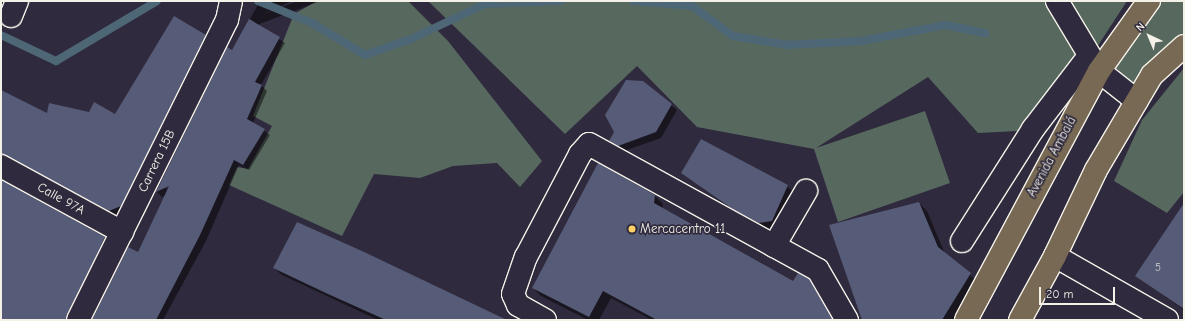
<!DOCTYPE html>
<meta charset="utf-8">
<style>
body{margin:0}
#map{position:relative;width:1185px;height:321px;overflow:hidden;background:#2f2a3d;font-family:"Comic Neue",sans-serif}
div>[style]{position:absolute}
.green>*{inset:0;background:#57685f}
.shadow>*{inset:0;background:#0007}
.stream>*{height:8px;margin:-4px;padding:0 4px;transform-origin:4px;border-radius:4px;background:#4e6777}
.building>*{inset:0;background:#565b77}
.roads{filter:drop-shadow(1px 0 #f4f1e8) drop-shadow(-1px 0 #f4f1e8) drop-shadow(0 1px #f4f1e8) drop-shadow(0 -1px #f4f1e8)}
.minor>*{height:22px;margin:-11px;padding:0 11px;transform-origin:11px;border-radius:11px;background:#2f2a3d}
.major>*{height:22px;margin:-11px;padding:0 11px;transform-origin:11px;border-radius:11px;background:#776954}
.dots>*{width:11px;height:11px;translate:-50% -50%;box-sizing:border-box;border:2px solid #2f2a3d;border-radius:50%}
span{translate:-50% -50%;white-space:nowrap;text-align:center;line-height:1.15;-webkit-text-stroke:3.5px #2f2a3d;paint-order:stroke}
.number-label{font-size:11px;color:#ccc}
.number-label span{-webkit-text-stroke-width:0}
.street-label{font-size:13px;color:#f4f1e8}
.poi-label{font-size:13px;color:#f4f1e8}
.left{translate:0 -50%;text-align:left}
.frame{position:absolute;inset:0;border:2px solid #f4f1e8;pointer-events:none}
.north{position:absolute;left:1129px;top:16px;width:40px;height:40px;-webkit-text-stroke:3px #2f2a3d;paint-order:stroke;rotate:316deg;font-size:11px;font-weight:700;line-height:16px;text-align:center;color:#f4f1e8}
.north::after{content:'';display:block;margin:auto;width:14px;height:18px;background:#f4f1e8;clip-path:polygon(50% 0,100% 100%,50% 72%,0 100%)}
.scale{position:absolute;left:1039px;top:287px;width:76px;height:18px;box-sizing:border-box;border:2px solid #f4f1e8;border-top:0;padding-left:5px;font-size:12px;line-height:14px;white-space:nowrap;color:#f4f1e8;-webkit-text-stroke:3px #2f2a3d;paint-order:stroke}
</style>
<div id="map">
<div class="green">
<div style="clip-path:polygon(317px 1px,408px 1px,448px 41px,542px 161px,520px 187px,497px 163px,453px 166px,420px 178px,374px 174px,342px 236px,229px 185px,237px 167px,248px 169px,272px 126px,253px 116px,294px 14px)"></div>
<div style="clip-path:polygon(428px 1px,1127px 1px,1069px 90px,1019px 131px,978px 133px,928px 77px,816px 148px,925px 111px,950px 183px,838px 222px,814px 149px,697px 127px,637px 66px,565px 134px)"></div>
<div style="clip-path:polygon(1154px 1px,1184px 1px,1184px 37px,1138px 83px,1121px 81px,1113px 67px)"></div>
<div style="clip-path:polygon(1184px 68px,1184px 192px,1167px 213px,1114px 181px,1142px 120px)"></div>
</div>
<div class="shadow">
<div style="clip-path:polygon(evenodd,260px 1px,292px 1px,263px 14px,298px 1px,320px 1px,257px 25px,285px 43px,261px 85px,267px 91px,253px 123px,270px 135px,249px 170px,239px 165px,206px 241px,163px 320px,93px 320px,138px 253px,166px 195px,162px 197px,157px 192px,228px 49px,233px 52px,255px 23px,250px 19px,260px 1px,173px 184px,174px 185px,166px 189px,166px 187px,173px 184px)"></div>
<div style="clip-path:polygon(205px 35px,211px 41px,126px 211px,115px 216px,13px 160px,1px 160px,1px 91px,48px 114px,115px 115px)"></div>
<div style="clip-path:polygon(643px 82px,677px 110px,661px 138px,624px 151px,611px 141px)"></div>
<div style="clip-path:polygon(682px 173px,787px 186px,794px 193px,779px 228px,767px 230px,743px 217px)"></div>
<div style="clip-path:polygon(1px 181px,105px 238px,110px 243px,72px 320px,1px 320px)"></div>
<div style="clip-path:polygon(654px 195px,663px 204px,662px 209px,793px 282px,808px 280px,817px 288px,835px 320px,652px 320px,611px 298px,599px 320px,588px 320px,541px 296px,533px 288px)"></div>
<div style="clip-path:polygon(919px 203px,927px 211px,945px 254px,978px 282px,955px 320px,864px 320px)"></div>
<div style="clip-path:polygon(1184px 207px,1184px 310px,1136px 276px)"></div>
<div style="clip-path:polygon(274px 268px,498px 320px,378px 320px,282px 275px)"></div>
</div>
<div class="stream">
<div style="left:258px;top:1px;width:58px;rotate:22.2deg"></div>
<div style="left:312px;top:23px;width:62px;rotate:31.1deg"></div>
<div style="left:365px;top:55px;width:49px;rotate:-19.2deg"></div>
<div style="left:411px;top:39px;width:82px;rotate:-25.3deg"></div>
<div style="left:485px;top:4px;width:76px;rotate:-2.3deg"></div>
<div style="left:633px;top:1px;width:59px;rotate:4.8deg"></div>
<div style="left:692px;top:6px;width:51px;rotate:36.2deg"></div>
<div style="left:733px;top:36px;width:56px;rotate:9.3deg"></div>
<div style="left:788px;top:45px;width:73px;rotate:-3.1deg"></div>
<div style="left:861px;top:41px;width:86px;rotate:-10.7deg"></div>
<div style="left:946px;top:25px;width:40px;rotate:12deg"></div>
<div style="left:1px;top:35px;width:61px;rotate:25.3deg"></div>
<div style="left:56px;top:61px;width:117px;rotate:-30.7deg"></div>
</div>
<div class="building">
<div style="clip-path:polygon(174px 16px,206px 35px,121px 206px,109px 211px,1px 154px,1px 90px,47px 113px,49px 103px,89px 112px,94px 102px,115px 114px)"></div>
<div style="clip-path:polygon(249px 19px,280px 37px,255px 82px,262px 85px,247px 119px,265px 129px,243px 165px,234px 160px,200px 235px,156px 320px,92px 320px,128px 247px,138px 252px,169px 186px,156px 192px,227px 47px,232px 50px)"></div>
<div style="clip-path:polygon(626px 80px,643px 81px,672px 104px,656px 132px,618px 146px,609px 141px,614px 132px,605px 115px)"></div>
<div style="clip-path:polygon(701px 139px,788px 185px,772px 221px,759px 223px,734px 210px,681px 173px)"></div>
<div style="clip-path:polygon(598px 163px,655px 195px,654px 203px,793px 281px,798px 273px,809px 279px,833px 320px,657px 320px,603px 291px,589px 317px,532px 288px)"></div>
<div style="clip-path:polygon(1px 180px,105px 237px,66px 320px,1px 320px)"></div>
<div style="clip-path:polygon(919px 202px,938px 247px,971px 273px,942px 320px,862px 320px,829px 225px)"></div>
<div style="clip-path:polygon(1184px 203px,1184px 309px,1135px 276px)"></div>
<div style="clip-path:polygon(297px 222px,362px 251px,507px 320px,386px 320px,328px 294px,273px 268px)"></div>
</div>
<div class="roads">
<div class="minor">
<div style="left:1057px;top:1px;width:82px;rotate:59deg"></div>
<div style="left:1099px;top:71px;width:48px;rotate:38.3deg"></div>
<div style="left:11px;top:16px;width:16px;rotate:-68deg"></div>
<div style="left:1px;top:166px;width:138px;rotate:28.6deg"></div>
<div style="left:962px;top:241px;width:133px;rotate:-57.6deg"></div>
<div style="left:1033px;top:129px;width:92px;rotate:-52.5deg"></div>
<div style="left:774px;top:246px;width:64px;rotate:-59.8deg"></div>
<div style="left:1055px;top:256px;width:129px;rotate:29.7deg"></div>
<div style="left:78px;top:320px;width:335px;rotate:-63.6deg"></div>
<div style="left:227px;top:20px;width:19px;rotate:-78deg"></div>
<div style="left:545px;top:320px;width:31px;rotate:-151deg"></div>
<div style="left:518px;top:305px;width:12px;rotate:-114deg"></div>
<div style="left:513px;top:294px;width:39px;rotate:-71deg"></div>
<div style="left:526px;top:257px;width:116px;rotate:-62.3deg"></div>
<div style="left:580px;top:154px;width:13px;rotate:-48deg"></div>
<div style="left:589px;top:144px;width:261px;rotate:28.8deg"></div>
<div style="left:818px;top:270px;width:58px;rotate:59.9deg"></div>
</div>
<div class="major">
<div style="left:966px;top:320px;width:282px;rotate:-61.9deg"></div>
<div style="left:1099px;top:71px;width:86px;rotate:-54.5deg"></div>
<div style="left:1020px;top:320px;width:73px;rotate:-61.3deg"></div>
<div style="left:1055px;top:256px;width:95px;rotate:-64.5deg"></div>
<div style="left:1096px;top:170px;width:110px;rotate:-59.5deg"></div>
<div style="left:1152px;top:75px;width:43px;rotate:-42.2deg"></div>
</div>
</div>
<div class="dots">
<div style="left:632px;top:229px;background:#ffd166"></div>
</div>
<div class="number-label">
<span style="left:1158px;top:268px">5</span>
</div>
<div class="street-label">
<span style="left:1052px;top:157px;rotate:-62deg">Avenida Ambalá</span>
<span style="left:157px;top:161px;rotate:-64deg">Carrera 15B</span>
<span style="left:61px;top:199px;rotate:29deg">Calle 97A</span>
</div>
<div class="poi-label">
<span class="left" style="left:640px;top:229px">Mercacentro 11</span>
</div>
<div class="frame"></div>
<div class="north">N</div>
<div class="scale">20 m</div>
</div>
